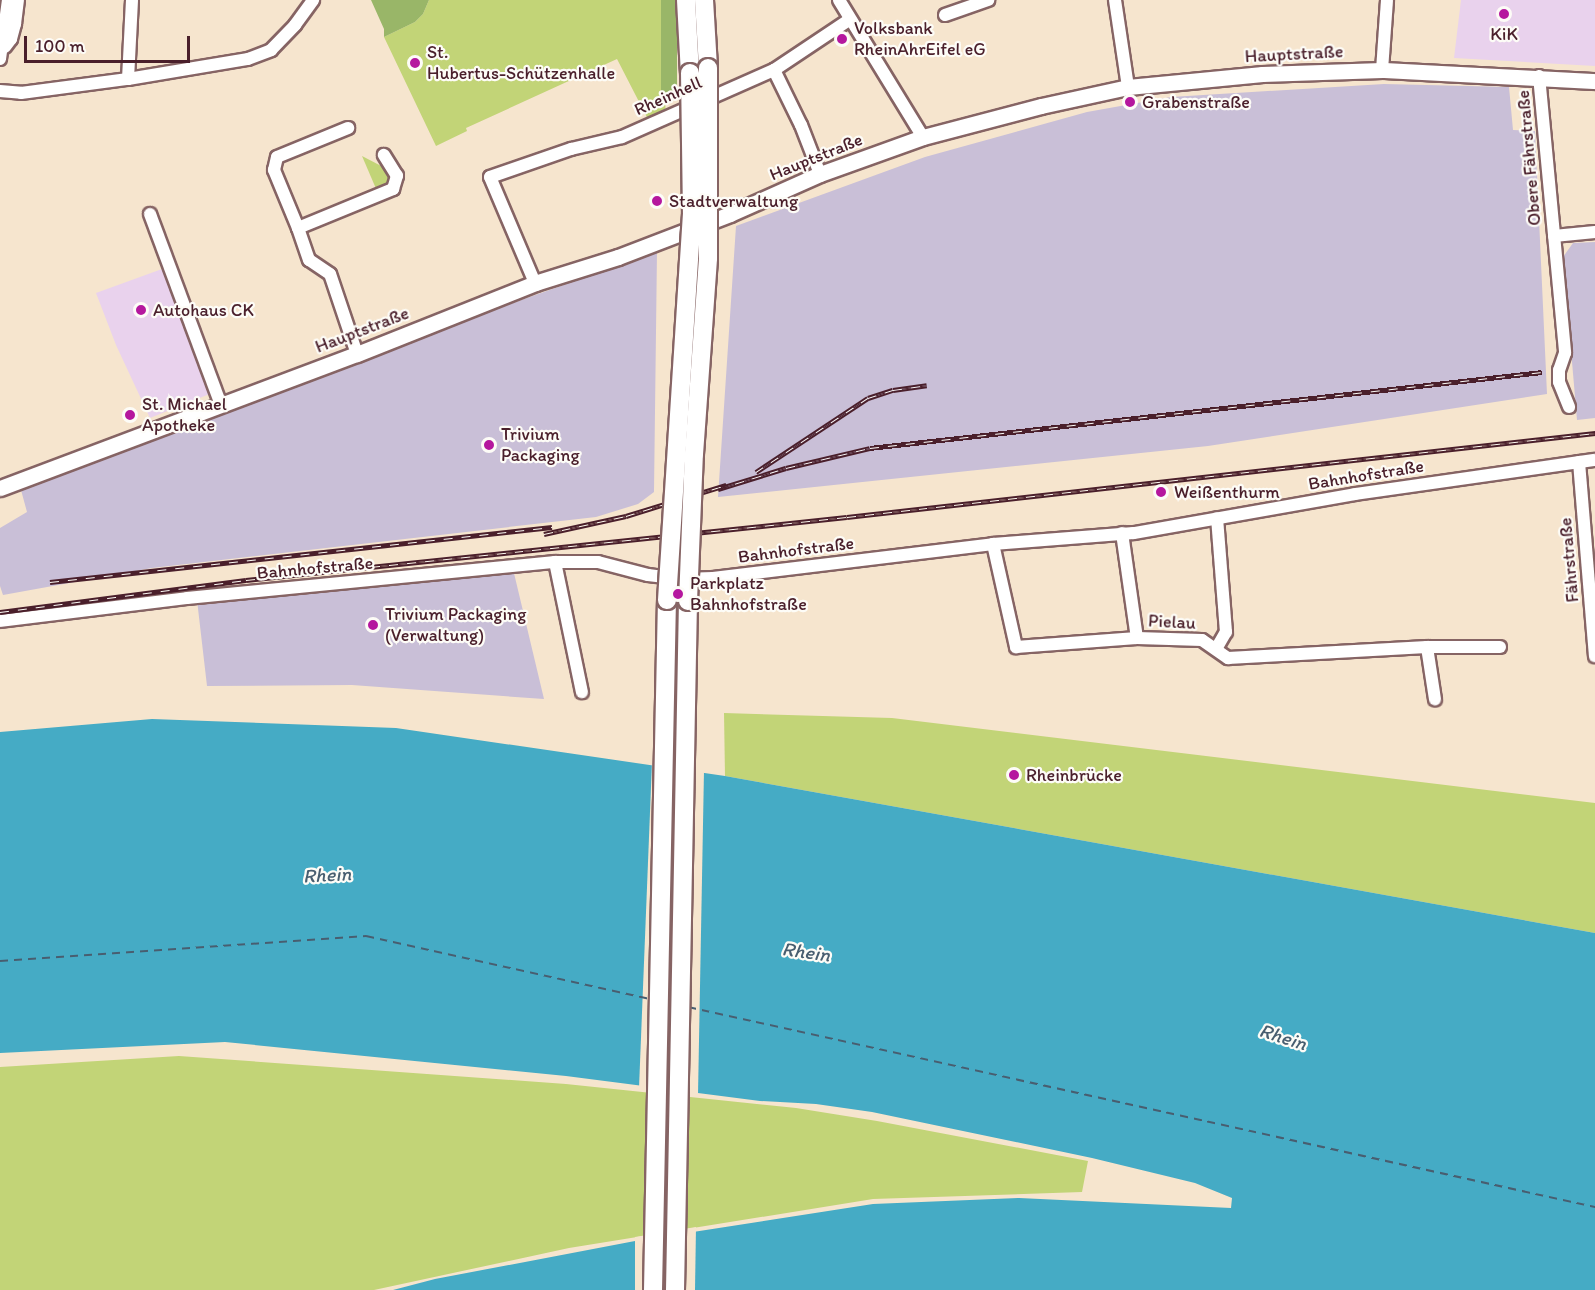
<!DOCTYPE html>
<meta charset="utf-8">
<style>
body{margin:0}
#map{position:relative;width:1595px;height:1290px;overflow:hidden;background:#f6e5ce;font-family:Itim,sans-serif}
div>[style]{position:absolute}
.built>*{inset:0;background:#e9d2ed}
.industrial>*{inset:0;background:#c9bfd7}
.green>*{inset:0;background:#c2d477}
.forest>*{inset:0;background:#99b668;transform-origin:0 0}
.water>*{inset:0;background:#45abc5}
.pier>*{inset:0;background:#f6e5ce}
.ferry>*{height:1.5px;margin-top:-0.75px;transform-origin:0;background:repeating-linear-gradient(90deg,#485e70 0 8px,transparent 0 14px)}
.roads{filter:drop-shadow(2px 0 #866464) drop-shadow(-2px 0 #866464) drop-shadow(0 2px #866464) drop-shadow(0 -2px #866464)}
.minor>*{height:12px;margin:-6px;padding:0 6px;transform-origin:6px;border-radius:6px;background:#fff}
.major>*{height:15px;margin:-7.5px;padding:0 7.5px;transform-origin:7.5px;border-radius:7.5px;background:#fff}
.highway>*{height:18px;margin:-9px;padding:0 9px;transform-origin:9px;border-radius:9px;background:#fff}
.rail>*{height:5px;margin-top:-2.5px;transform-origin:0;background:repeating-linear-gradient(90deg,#fdfcf7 0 9px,#4a1f2b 0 18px);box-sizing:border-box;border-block:2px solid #4a1f2b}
.bridges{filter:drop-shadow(2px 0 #866464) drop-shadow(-2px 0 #866464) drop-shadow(0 2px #866464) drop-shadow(0 -2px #866464)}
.highway-bridge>*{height:18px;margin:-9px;padding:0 9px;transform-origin:9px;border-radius:9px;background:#fff}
.dots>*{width:16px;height:16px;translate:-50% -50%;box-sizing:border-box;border:3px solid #fdfcf7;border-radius:50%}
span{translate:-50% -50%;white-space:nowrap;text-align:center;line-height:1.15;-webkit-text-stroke:4.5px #fdfcf7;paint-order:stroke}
.poi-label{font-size:18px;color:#4a1f2b}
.left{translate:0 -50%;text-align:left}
.street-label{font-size:18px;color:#4a1f2b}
.water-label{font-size:20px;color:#485e70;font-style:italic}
.scale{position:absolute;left:24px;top:36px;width:166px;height:27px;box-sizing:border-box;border:3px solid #4a1f2b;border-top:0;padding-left:8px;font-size:18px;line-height:21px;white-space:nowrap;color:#4a1f2b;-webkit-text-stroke:4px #fdfcf7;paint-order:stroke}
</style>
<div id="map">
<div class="built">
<div style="clip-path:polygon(1461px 0,1595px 0,1595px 66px,1454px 58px)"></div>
<div style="clip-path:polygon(162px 269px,212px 393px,150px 418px,116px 345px,96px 293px)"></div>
</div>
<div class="industrial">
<div style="clip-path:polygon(1384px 84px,1509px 87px,1513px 130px,1535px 131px,1547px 394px,1208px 446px,718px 497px,736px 226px,925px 157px,1087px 112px,1171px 97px)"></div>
<div style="clip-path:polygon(1595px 242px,1595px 418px,1577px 420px,1563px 257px,1573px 243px)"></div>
<div style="clip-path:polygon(657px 252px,654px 492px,638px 504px,596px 517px,152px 568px,3px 595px,0 586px,0 528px,27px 512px,21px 490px,524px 299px)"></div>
<div style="clip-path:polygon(513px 569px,544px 699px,352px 685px,207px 686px,197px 600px)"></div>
</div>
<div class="green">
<div style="clip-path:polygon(429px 0,661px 0,666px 84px,665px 125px,653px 129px,617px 59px,466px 128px,467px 131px,436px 146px,384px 37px,415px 22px,423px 14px)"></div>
<div style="clip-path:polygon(362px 156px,387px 169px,390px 185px,377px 191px)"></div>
<div style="clip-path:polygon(724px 713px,892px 718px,1595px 803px,1595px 933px,725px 776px)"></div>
<div style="clip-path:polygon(179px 1056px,566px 1084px,796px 1108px,877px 1121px,1088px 1161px,1082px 1192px,873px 1199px,569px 1248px,374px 1290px,0 1290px,0 1067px)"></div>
</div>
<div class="forest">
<div style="clip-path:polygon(371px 0,429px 0,423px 14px,415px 22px,384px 37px,384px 29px)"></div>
<div style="left:661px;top:0;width:16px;height:96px"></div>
</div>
<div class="water">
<div style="clip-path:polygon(152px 719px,396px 728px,725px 776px,1595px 933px,1595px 1290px,393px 1290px,435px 1279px,635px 1241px,873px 1204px,1019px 1198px,1231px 1208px,1232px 1198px,1195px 1183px,1092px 1158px,872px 1112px,816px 1104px,760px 1101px,566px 1076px,225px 1042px,0 1053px,0 732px)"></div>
</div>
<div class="pier">
<div style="clip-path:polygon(652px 762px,704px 770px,698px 1095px,639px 1088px)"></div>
<div style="clip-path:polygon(696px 1227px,695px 1290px,635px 1290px,635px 1237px)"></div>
</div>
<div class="ferry">
<div style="left:0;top:961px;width:367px;rotate:-3.9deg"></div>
<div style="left:366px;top:936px;width:292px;rotate:12.5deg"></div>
<div style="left:688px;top:1007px;width:929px;rotate:12.44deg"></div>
</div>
<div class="roads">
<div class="minor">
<div style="left:839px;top:0;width:161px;rotate:58.5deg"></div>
<div style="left:1115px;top:0;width:88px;rotate:81.5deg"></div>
<div style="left:945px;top:15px;width:46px;rotate:-19.2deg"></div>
<div style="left:5px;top:47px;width:10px;rotate:-53deg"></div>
<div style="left:11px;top:39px;width:16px;rotate:-75deg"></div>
<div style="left:15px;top:24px;width:24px;rotate:-83deg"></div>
<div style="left:0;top:59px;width:60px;rotate:-82.3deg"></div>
<div style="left:774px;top:70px;width:61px;rotate:63.9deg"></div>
<div style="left:801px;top:125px;width:53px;rotate:68.8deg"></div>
<div style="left:1382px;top:70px;width:70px;rotate:-85.9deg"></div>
<div style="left:1539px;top:76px;width:278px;rotate:84.6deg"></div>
<div style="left:1565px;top:353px;width:18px;rotate:109deg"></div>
<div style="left:1559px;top:370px;width:12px;rotate:90deg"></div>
<div style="left:1559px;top:382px;width:27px;rotate:68deg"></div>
<div style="left:128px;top:79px;width:79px;rotate:-87.1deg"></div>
<div style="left:0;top:91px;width:21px;rotate:5deg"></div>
<div style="left:21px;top:93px;width:108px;rotate:-7.5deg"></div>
<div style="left:128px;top:79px;width:122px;rotate:-9.5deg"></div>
<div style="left:248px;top:59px;width:25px;rotate:-21deg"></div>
<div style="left:271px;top:50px;width:35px;rotate:-46deg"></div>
<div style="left:295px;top:25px;width:31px;rotate:-54deg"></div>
<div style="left:150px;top:214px;width:204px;rotate:69.6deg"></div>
<div style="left:298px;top:228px;width:63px;rotate:-112.5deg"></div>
<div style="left:274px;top:170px;width:13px;rotate:-77deg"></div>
<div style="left:277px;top:157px;width:77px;rotate:-22.2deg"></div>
<div style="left:1554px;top:236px;width:41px;rotate:-5.6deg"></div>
<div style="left:535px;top:283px;width:115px;rotate:-113deg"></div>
<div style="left:490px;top:177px;width:86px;rotate:-19.1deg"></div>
<div style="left:571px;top:149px;width:52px;rotate:-13.2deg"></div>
<div style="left:622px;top:137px;width:166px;rotate:-23.8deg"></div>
<div style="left:774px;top:70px;width:90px;rotate:-33.7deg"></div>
<div style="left:357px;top:354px;width:84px;rotate:-108.6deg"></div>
<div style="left:330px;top:274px;width:25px;rotate:-146deg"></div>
<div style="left:309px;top:260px;width:34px;rotate:-109deg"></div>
<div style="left:298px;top:228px;width:103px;rotate:-22.3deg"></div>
<div style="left:393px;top:189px;width:14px;rotate:-73deg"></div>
<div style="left:397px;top:176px;width:25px;rotate:-122deg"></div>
<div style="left:1579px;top:462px;width:195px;rotate:85.3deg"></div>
<div style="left:1122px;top:533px;width:106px;rotate:81.9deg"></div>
<div style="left:993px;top:544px;width:106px;rotate:77.4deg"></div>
<div style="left:1016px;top:647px;width:121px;rotate:-4.3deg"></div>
<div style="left:1137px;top:638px;width:65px;rotate:1.8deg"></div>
<div style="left:1202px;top:640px;width:32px;rotate:35deg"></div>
<div style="left:1228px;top:658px;width:199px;rotate:-3.2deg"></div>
<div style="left:1427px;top:647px;width:73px"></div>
<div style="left:555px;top:562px;width:133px;rotate:78.3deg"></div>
<div style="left:0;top:621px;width:188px;rotate:-7deg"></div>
<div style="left:187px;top:598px;width:370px;rotate:-5.6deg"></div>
<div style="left:555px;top:562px;width:43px"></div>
<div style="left:598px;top:562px;width:52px;rotate:14.6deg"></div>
<div style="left:648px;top:575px;width:34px;rotate:7deg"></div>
<div style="left:682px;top:579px;width:31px;rotate:-2deg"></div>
<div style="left:713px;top:578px;width:282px;rotate:-6.9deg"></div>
<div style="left:993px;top:544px;width:141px;rotate:-4.5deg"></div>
<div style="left:1134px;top:533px;width:224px;rotate:-10deg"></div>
<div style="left:1355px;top:494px;width:242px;rotate:-8.1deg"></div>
<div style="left:1427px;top:647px;width:53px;rotate:81.3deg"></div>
<div style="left:1216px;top:649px;width:20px;rotate:-60deg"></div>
<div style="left:1226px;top:632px;width:114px;rotate:-94.5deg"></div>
</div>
<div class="major">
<div style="left:0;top:488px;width:381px;rotate:-20.6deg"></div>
<div style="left:357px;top:354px;width:192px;rotate:-21.7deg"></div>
<div style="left:535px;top:283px;width:87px;rotate:-17.4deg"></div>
<div style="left:618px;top:257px;width:120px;rotate:-21deg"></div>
<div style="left:730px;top:214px;width:98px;rotate:-24deg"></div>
<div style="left:820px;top:174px;width:109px;rotate:-19.8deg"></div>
<div style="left:923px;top:137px;width:122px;rotate:-14.7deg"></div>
<div style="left:1041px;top:106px;width:89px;rotate:-12.3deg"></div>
<div style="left:1128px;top:87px;width:135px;rotate:-5.5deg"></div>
<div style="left:1262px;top:74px;width:120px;rotate:-1.9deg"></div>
<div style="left:1382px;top:70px;width:213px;rotate:3deg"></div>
</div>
<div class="highway">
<div style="left:686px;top:0;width:73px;rotate:86.9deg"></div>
<div style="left:704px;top:0;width:68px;rotate:86.6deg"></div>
<div style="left:653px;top:1290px;width:690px;rotate:-88.84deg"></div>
<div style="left:675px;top:1290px;width:689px;rotate:-88.92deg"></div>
</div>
</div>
<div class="rail">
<div style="left:756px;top:472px;width:134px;rotate:-33.5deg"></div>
<div style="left:868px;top:398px;width:26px;rotate:-18deg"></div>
<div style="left:893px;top:390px;width:34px;rotate:-8deg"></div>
<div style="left:718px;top:489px;width:71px;rotate:-17.2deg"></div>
<div style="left:786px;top:468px;width:86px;rotate:-13.4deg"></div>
<div style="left:870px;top:448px;width:676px;rotate:-6.45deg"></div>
<div style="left:544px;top:534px;width:84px;rotate:-12.4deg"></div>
<div style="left:626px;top:516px;width:105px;rotate:-17.2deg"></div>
<div style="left:50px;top:582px;width:505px;rotate:-6.25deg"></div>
<div style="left:0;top:612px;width:248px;rotate:-7.4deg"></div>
<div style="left:246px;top:580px;width:604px;rotate:-5.98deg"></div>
<div style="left:847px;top:517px;width:753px;rotate:-6.41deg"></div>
</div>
<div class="bridges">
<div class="highway-bridge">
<div style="left:667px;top:600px;width:386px;rotate:-86.3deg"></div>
<div style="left:692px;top:215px;width:142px;rotate:-90.8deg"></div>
<div style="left:688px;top:601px;width:147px;rotate:-87.7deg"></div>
<div style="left:694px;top:454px;width:196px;rotate:-85.9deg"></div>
<div style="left:708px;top:258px;width:190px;rotate:-90deg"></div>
</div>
</div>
<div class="dots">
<div style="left:1504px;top:14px;background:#b5179e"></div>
<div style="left:842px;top:39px;background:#b5179e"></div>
<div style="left:415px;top:63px;background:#b5179e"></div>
<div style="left:1130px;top:102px;background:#b5179e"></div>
<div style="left:657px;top:201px;background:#b5179e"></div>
<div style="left:141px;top:310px;background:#b5179e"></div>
<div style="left:130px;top:415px;background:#b5179e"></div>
<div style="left:489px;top:445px;background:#b5179e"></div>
<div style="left:1161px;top:492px;background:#b5179e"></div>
<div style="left:678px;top:594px;background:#b5179e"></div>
<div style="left:373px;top:625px;background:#b5179e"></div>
<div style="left:1014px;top:775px;background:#b5179e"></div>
</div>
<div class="poi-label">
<span class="left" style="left:854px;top:39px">Volksbank<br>RheinAhrEifel eG</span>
<span style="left:1504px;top:34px">KiK</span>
<span class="left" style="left:427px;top:63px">St.<br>Hubertus-Schützenhalle</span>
<span class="left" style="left:1142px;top:102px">Grabenstraße</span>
<span class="left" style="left:669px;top:201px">Stadtverwaltung</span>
<span class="left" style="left:153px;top:310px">Autohaus CK</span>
<span class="left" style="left:142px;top:415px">St. Michael<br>Apotheke</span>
<span class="left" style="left:501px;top:445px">Trivium<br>Packaging</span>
<span class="left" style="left:1174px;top:492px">Weißenthurm</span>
<span class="left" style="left:690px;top:594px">Parkplatz<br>Bahnhofstraße</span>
<span class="left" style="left:385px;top:625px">Trivium Packaging<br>(Verwaltung)</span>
<span class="left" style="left:1026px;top:775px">Rheinbrücke</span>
</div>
<div class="street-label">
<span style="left:1294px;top:54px;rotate:-3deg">Hauptstraße</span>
<span style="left:668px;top:96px;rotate:-24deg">Rheinhell</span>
<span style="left:816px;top:157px;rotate:-22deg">Hauptstraße</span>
<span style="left:1529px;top:158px;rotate:-95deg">Obere Fährstraße</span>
<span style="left:362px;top:330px;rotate:-21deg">Hauptstraße</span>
<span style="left:1366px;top:475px;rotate:-9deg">Bahnhofstraße</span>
<span style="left:796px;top:550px;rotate:-7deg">Bahnhofstraße</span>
<span style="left:1569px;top:560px;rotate:-95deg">Fährstraße</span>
<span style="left:315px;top:568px;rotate:-5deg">Bahnhofstraße</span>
<span style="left:1172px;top:622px;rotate:3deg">Pielau</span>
</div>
<div class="water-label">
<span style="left:327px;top:875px;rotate:-3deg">Rhein</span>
<span style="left:806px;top:952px;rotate:8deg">Rhein</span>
<span style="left:1283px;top:1037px;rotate:18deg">Rhein</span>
</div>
<div class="scale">100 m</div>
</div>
